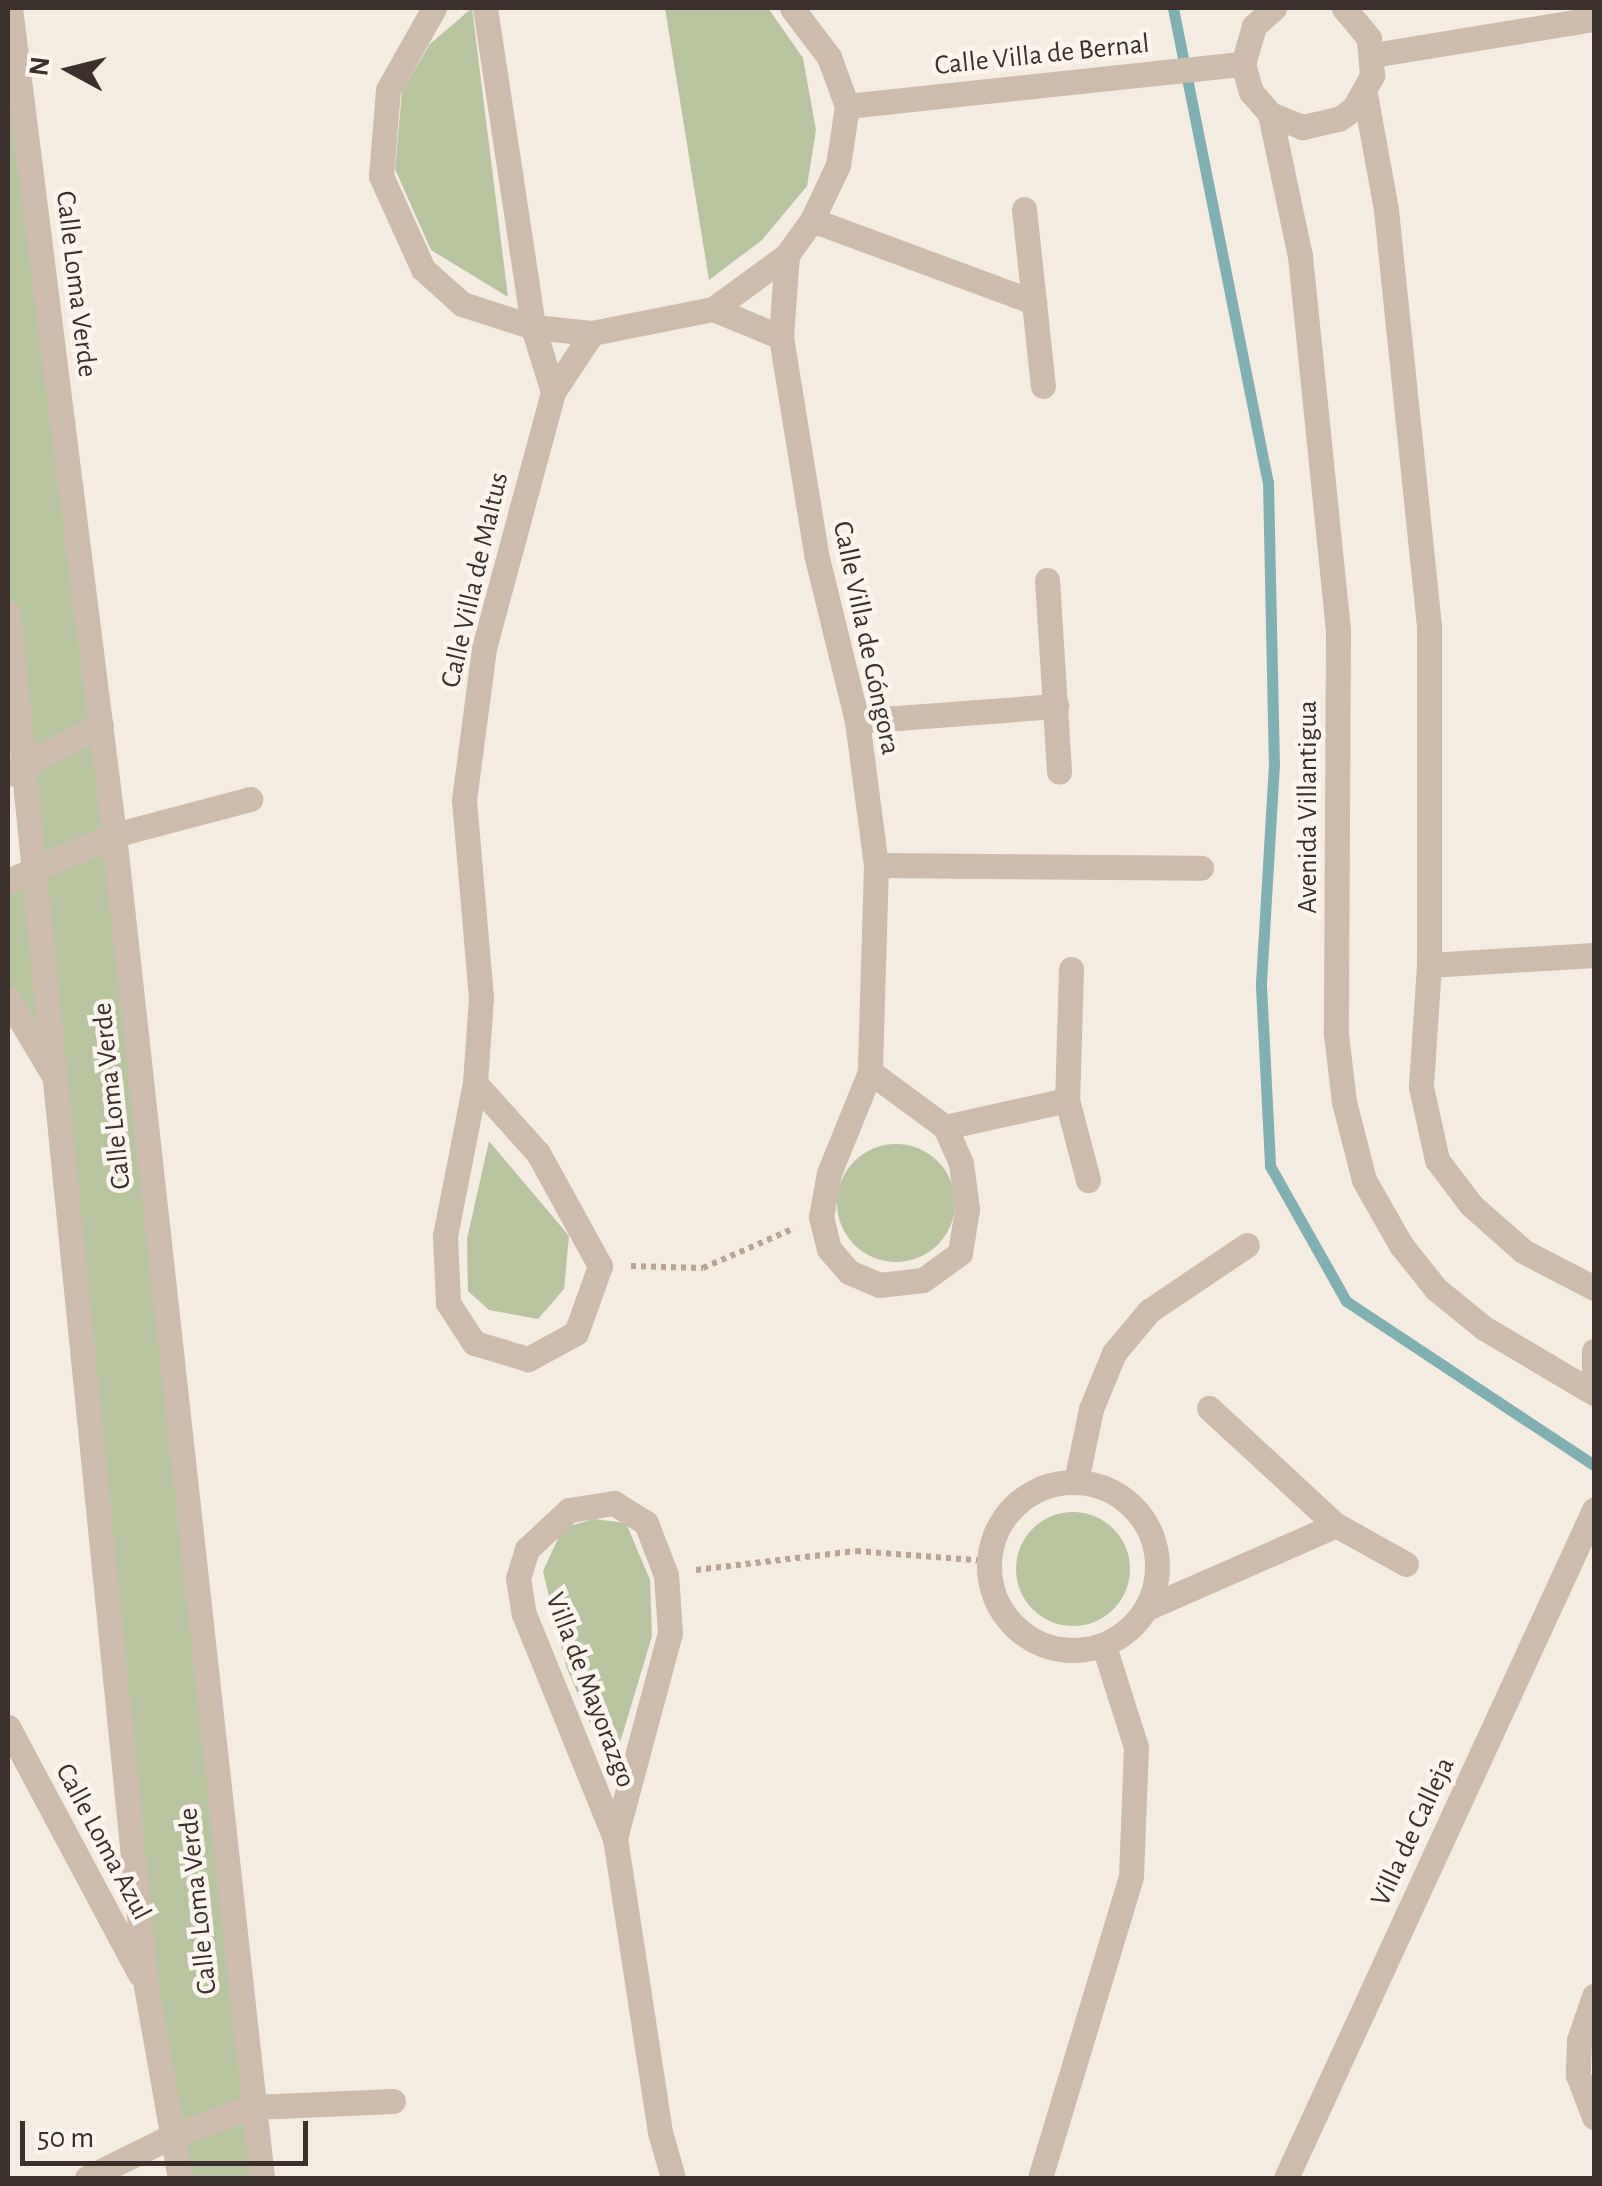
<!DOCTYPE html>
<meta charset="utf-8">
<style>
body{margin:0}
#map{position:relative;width:1602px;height:2186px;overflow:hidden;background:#f4ebe1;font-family:"Alegreya Sans",sans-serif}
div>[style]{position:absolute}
.green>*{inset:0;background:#b8c4a0}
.round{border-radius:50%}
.stream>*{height:11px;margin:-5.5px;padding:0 5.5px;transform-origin:5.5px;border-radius:5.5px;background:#7fb0b2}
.path>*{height:6px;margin-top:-3px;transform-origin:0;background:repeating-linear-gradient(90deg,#b9a596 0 5px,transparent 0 10px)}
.pedestrian>*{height:25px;margin:-12.5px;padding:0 12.5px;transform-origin:12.5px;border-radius:12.5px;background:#cdbbac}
.minor>*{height:25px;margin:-12.5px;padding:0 12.5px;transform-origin:12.5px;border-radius:12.5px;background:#cdbbac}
.minor>.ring{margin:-12.5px;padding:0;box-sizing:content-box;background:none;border:25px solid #cdbbac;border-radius:50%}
span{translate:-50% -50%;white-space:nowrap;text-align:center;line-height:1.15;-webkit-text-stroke:9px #fbf5ee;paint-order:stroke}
.street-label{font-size:28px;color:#3b302b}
.frame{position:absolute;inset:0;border:10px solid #3b302b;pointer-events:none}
.north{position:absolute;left:20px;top:20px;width:100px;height:100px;-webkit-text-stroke:8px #fbf5ee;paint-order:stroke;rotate:277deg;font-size:28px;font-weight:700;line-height:40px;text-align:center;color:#3b302b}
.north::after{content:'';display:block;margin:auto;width:35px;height:45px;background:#3b302b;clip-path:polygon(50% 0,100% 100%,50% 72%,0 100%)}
.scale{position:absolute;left:20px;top:2121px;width:288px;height:45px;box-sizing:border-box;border:5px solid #3b302b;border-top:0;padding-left:12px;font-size:30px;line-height:35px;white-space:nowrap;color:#3b302b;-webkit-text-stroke:8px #fbf5ee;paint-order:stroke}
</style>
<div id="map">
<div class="green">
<div style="clip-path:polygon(8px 8px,262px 2178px,180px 2178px,56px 1080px,8px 999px,8px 881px,35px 869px,8px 613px)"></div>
<div style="clip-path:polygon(472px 8px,508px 297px,431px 250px,395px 169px,402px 91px,430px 44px)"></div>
<div style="clip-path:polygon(665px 8px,768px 8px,803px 58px,816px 130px,807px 186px,762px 240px,709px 280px)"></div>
<div style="clip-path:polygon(489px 1141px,569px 1236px,564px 1289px,538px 1319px,489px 1310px,468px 1291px,467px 1239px)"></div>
<div class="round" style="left:837px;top:1144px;width:118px;height:118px"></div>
<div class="round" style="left:1016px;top:1512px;width:114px;height:114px"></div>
<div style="clip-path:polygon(594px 1519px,626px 1523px,650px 1580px,652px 1636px,611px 1773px,566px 1666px,543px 1571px,563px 1528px)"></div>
</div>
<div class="stream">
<div style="left:1173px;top:8px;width:483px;rotate:78.7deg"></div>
<div style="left:1268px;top:482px;width:282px;rotate:88.8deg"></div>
<div style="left:1274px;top:764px;width:222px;rotate:93.4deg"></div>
<div style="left:1261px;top:986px;width:180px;rotate:87.1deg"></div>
<div style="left:1270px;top:1166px;width:155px;rotate:60.6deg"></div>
<div style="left:1346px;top:1301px;width:297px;rotate:33.5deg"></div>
</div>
<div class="path">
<div style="left:631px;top:1266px;width:72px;rotate:1.6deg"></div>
<div style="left:703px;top:1268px;width:100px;rotate:-23.5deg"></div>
<div style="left:696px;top:1570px;width:161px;rotate:-6.8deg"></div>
<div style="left:856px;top:1551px;width:132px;rotate:4.3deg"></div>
</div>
<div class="pedestrian">
<div style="left:876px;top:865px;width:325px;rotate:0.5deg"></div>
</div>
<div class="minor">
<div style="left:10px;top:8px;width:834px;rotate:82.83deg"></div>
<div style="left:114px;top:835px;width:1351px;rotate:83.71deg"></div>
<div style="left:434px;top:8px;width:94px;rotate:119.3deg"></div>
<div style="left:388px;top:90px;width:86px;rotate:94.7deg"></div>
<div style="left:381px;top:176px;width:102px;rotate:65.7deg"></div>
<div style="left:423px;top:269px;width:52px;rotate:41.9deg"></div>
<div style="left:462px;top:304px;width:75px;rotate:17.9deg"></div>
<div style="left:533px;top:327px;width:59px;rotate:5.8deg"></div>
<div style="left:592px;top:333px;width:123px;rotate:-11.2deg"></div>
<div style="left:713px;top:309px;width:92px;rotate:-36.1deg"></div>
<div style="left:787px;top:255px;width:43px;rotate:-54.5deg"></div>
<div style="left:812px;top:220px;width:61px;rotate:-64.7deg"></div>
<div style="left:838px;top:165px;width:60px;rotate:-81.3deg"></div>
<div style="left:847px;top:106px;width:52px;rotate:-110.2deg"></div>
<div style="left:829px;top:57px;width:61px;rotate:-127.1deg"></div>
<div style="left:485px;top:8px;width:323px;rotate:81.4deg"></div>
<div style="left:533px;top:327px;width:68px;rotate:72.9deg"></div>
<div style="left:1274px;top:8px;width:27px;rotate:138deg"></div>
<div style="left:1254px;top:26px;width:40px;rotate:106deg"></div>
<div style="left:1243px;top:64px;width:29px;rotate:74deg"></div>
<div style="left:1251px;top:92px;width:29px;rotate:49deg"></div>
<div style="left:1270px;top:114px;width:35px;rotate:22deg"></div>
<div style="left:1303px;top:127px;width:37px;rotate:-13deg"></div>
<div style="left:1339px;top:119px;width:19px;rotate:-36deg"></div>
<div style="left:1354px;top:108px;width:38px;rotate:-61deg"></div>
<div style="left:1372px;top:75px;width:37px;rotate:-95deg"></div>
<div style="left:1369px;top:38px;width:39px;rotate:-130deg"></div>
<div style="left:1373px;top:55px;width:224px;rotate:-9.3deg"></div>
<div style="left:1365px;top:94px;width:118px;rotate:79.7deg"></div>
<div style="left:1386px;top:210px;width:417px;rotate:84.1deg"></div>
<div style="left:1429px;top:625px;width:340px;rotate:90deg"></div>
<div style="left:1429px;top:965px;width:122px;rotate:93.8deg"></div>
<div style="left:1421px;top:1087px;width:75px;rotate:77.6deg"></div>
<div style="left:1437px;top:1160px;width:56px;rotate:52.9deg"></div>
<div style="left:1471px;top:1205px;width:69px;rotate:41.5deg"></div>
<div style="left:1523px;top:1251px;width:80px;rotate:27.5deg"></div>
<div style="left:847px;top:106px;width:398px;rotate:-6.1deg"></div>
<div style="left:1270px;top:114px;width:145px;rotate:78.1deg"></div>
<div style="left:1300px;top:256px;width:375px;rotate:84.2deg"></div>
<div style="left:1338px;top:629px;width:405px;rotate:90.3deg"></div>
<div style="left:1336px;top:1034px;width:68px;rotate:83.3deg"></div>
<div style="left:1344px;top:1102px;width:81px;rotate:75.6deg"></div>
<div style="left:1364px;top:1180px;width:75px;rotate:60.4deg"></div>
<div style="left:1401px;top:1245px;width:56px;rotate:51.5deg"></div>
<div style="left:1436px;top:1289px;width:62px;rotate:39.1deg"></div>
<div style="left:1484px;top:1328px;width:128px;rotate:30.6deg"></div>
<div style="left:1024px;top:209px;width:178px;rotate:83.9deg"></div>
<div style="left:812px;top:220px;width:237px;rotate:20.3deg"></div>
<div style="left:787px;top:255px;width:82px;rotate:94.2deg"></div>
<div style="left:781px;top:337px;width:220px;rotate:80.8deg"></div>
<div style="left:816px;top:554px;width:172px;rotate:76.2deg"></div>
<div style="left:857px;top:721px;width:145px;rotate:82.5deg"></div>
<div style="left:876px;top:865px;width:207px;rotate:91.7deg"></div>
<div style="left:870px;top:1072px;width:109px;rotate:112.1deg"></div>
<div style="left:829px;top:1173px;width:45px;rotate:100.3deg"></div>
<div style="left:821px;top:1217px;width:33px;rotate:76deg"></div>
<div style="left:829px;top:1249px;width:30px;rotate:49deg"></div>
<div style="left:849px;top:1272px;width:33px;rotate:23deg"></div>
<div style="left:879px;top:1285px;width:44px;rotate:-6.5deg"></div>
<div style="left:923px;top:1280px;width:46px;rotate:-36.1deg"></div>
<div style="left:960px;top:1253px;width:45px;rotate:-81deg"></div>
<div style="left:967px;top:1209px;width:46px;rotate:-97.4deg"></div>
<div style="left:961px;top:1163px;width:39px;rotate:-114deg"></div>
<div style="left:945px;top:1127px;width:93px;rotate:-143.7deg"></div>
<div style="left:713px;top:309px;width:74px;rotate:22.4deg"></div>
<div style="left:1047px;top:580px;width:192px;rotate:86.4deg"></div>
<div style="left:8px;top:613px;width:1380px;rotate:84.26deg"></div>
<div style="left:146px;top:1986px;width:195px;rotate:80deg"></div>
<div style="left:857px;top:721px;width:200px;rotate:-4.3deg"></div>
<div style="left:8px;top:774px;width:105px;rotate:-27.8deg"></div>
<div style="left:8px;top:881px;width:116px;rotate:-23.5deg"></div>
<div style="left:114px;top:835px;width:141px;rotate:-14.8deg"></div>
<div style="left:1429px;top:965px;width:165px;rotate:-3.5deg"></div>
<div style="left:1071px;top:969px;width:131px;rotate:91.7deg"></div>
<div style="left:1067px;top:1100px;width:83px;rotate:75.3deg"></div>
<div style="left:8px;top:999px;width:90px;rotate:59.1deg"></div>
<div style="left:475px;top:1083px;width:94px;rotate:48deg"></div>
<div style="left:538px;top:1153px;width:129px;rotate:61.2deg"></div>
<div style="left:600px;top:1266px;width:71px;rotate:109.7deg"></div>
<div style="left:576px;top:1333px;width:55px;rotate:151.6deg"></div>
<div style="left:528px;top:1359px;width:56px;rotate:-163.5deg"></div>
<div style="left:474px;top:1343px;width:48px;rotate:-123deg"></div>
<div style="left:448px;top:1303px;width:67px;rotate:-92.6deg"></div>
<div style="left:445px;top:1236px;width:156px;rotate:-78.9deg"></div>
<div style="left:475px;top:1083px;width:85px;rotate:-86deg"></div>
<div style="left:481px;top:998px;width:199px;rotate:-94.9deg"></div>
<div style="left:464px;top:800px;width:153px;rotate:-82.5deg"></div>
<div style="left:484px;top:648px;width:265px;rotate:-74.9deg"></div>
<div style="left:553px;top:392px;width:71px;rotate:-56.5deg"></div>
<div style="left:945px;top:1127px;width:125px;rotate:-12.5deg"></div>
<div style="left:1594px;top:1351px;width:34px;rotate:90deg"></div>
<div style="left:1209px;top:1408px;width:173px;rotate:42.7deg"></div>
<div style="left:1336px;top:1525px;width:80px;rotate:29.1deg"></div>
<div style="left:1076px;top:1481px;width:74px;rotate:-78.2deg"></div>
<div style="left:1091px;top:1409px;width:61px;rotate:-67.7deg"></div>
<div style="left:1114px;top:1353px;width:55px;rotate:-50.2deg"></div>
<div style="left:1149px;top:1311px;width:118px;rotate:-34deg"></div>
<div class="ring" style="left:989px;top:1482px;width:143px;height:143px"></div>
<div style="left:1147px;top:1608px;width:206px;rotate:-23.7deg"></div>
<div style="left:8px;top:1727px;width:280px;rotate:61.9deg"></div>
<div style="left:615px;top:1838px;width:212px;rotate:-75deg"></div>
<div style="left:670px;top:1633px;width:58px;rotate:-93.9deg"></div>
<div style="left:666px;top:1575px;width:56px;rotate:-111deg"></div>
<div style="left:646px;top:1523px;width:38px;rotate:-148deg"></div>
<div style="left:614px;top:1503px;width:46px;rotate:171.2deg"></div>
<div style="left:569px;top:1510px;width:57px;rotate:137.1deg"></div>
<div style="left:527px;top:1549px;width:30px;rotate:107deg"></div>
<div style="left:518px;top:1578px;width:36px;rotate:81deg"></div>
<div style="left:524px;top:1614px;width:242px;rotate:67.9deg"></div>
<div style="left:615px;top:1838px;width:297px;rotate:81.3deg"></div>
<div style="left:660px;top:2132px;width:48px;rotate:74.2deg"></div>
<div style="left:1594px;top:1996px;width:46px;rotate:108.8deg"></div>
<div style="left:1579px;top:2040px;width:35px;rotate:92deg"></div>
<div style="left:1578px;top:2075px;width:45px;rotate:69.1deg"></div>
<div style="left:87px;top:2178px;width:97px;rotate:-26.3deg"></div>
<div style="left:174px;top:2135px;width:82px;rotate:-20deg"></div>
<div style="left:251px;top:2107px;width:142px;rotate:-2.4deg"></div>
<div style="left:1040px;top:2178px;width:315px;rotate:-73.2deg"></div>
<div style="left:1131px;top:1876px;width:129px;rotate:-87.8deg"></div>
<div style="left:1136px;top:1747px;width:106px;rotate:-107.6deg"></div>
<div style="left:1286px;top:2178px;width:736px;rotate:-65.25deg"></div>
</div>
<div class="street-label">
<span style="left:1042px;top:55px;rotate:-6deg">Calle Villa de Bernal</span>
<span style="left:76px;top:284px;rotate:83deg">Calle Loma Verde</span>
<span style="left:475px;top:580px;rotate:-77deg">Calle Villa de Maltus</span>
<span style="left:866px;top:638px;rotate:78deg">Calle Villa de Góngora</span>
<span style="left:1308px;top:807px;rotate:-90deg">Avenida Villantigua</span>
<span style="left:112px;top:1096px;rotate:-96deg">Calle Loma Verde</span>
<span style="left:590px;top:1690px;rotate:69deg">Villa de Mayorazgo</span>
<span style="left:1413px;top:1832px;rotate:-65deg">Villa de Calleja</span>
<span style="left:103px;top:1842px;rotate:62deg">Calle Loma Azul</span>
<span style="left:198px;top:1901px;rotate:-96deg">Calle Loma Verde</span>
</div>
<div class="frame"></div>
<div class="north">N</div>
<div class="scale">50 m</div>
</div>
